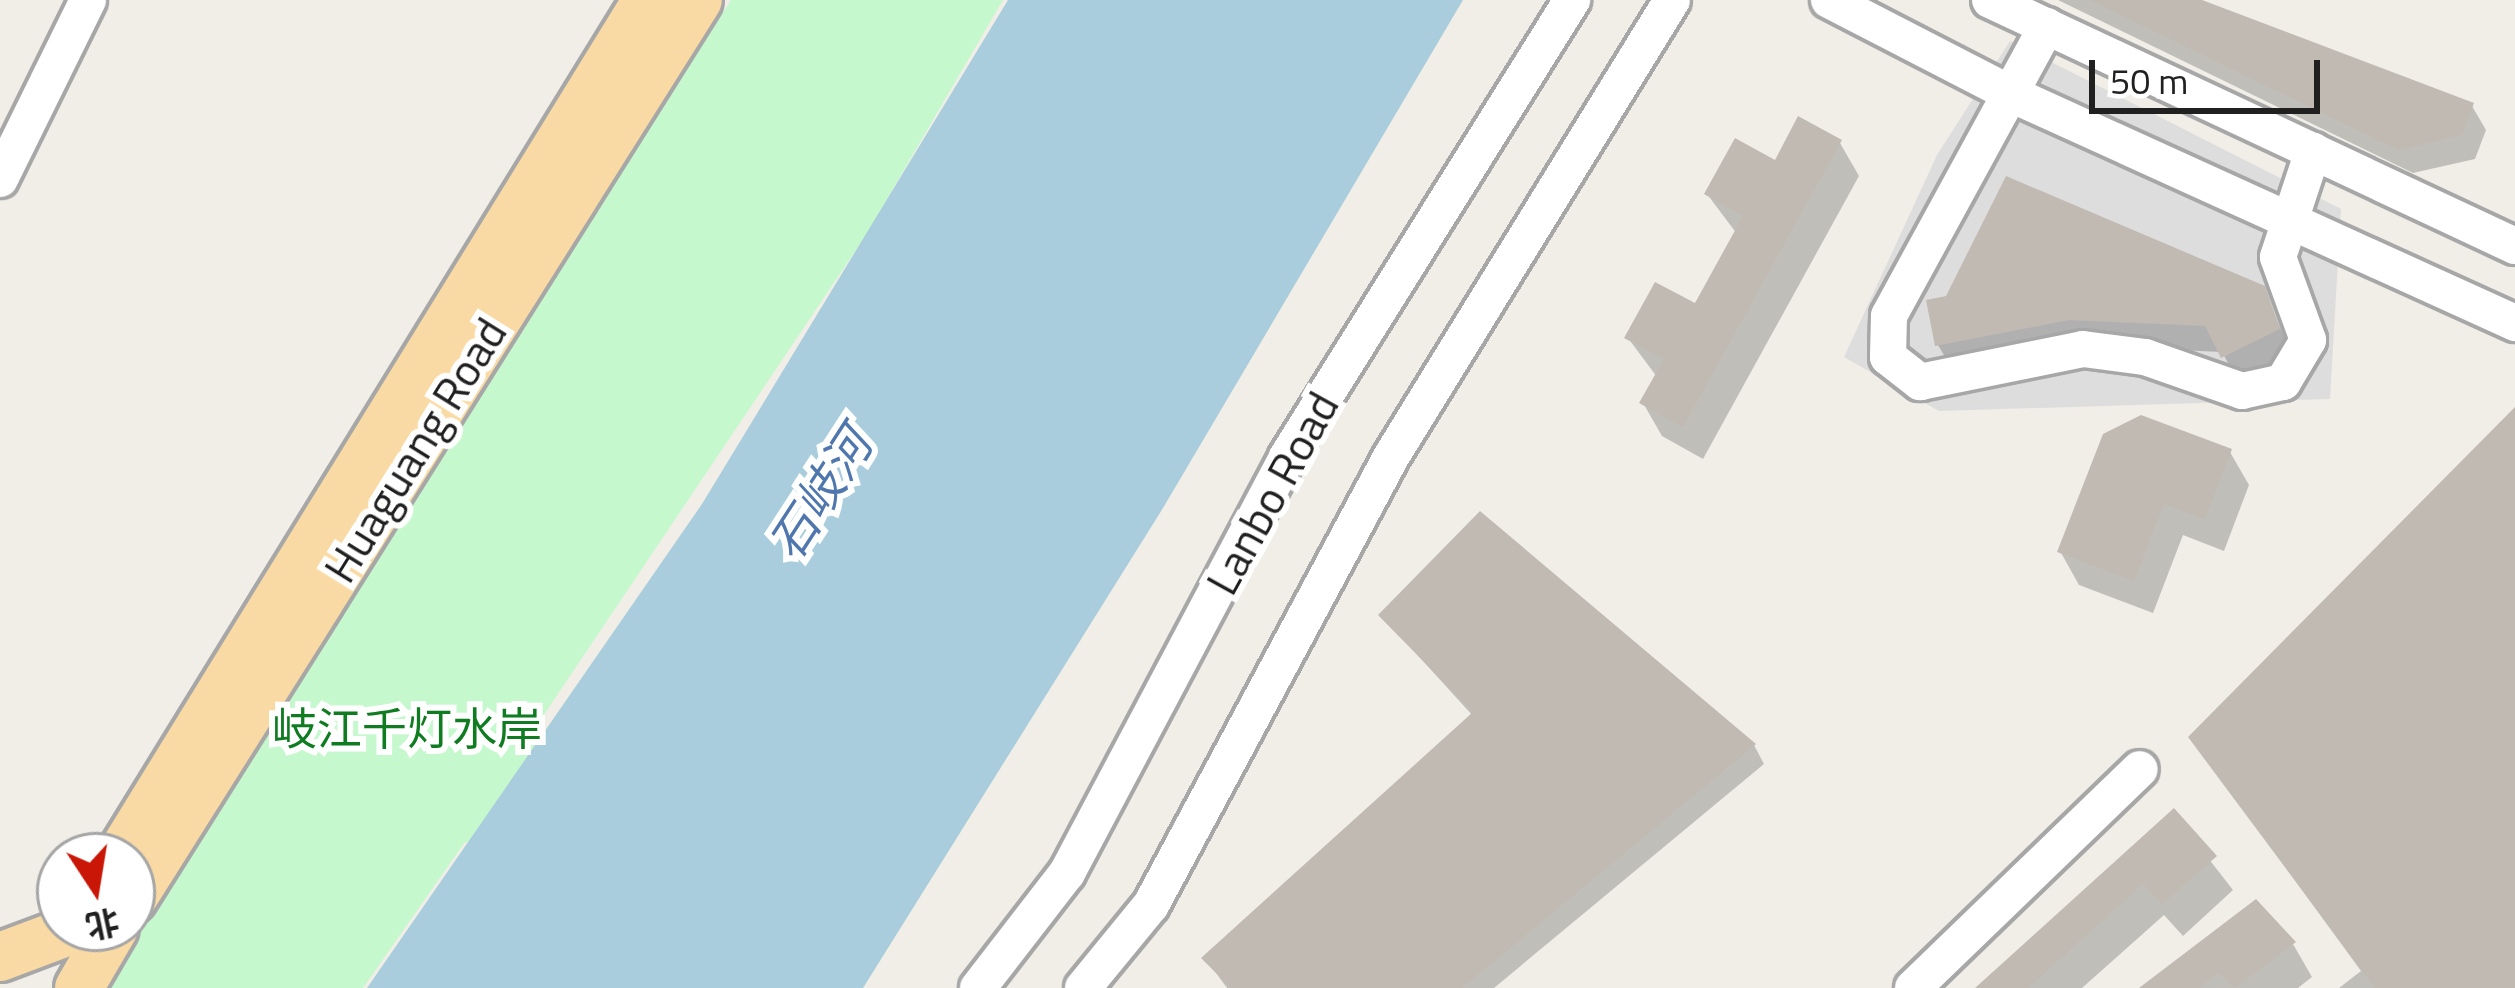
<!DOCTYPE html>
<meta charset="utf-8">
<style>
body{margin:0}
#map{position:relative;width:2515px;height:988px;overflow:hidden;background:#f0eee7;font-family:"Titillium Web","Noto Sans SC",sans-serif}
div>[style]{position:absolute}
.residential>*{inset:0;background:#dedddd}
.park>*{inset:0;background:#c6f8ce}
.water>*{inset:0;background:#a9cddc}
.shadow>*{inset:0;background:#0003}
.building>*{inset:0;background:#c1bab3}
.roads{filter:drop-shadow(3px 0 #a7a7a7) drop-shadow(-3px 0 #a7a7a7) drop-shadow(0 3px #a7a7a7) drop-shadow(0 -3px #a7a7a7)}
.minor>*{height:36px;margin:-18px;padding:0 18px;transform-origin:18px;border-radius:18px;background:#fff}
.major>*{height:48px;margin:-24px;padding:0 24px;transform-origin:24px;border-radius:24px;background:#f9daa4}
span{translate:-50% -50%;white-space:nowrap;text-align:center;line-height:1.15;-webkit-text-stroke:12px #fff;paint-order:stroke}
.street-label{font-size:45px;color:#202020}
.park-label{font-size:45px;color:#107c21}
.water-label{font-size:48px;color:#4f77ad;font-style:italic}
.north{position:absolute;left:36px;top:832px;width:120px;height:120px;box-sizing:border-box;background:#fff;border:3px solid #a6a6a6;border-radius:50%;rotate:168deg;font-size:33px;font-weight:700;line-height:48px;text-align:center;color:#202020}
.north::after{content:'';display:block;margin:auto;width:42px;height:54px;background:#c91607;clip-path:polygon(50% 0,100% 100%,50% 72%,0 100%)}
.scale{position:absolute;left:2089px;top:60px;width:231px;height:54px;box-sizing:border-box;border:6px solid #202020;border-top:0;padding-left:15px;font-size:36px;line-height:42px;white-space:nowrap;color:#202020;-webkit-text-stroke:9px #fff;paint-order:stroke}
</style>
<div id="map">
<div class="residential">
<div style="clip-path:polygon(2010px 41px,2341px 209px,2330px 399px,1939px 411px,1844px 357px,1937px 155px)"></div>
</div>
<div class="park">
<div style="clip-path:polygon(731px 0,1003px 0,866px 235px,531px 734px,554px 758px,492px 847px,465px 842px,363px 988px,96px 988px)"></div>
</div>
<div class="water">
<div style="clip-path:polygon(1008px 0,1463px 0,1163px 508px,863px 988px,367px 988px,702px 504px)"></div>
</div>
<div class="shadow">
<div style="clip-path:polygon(2058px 0,2193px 0,2472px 106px,2486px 130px,2475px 159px,2413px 173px)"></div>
<div style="clip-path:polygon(1840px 143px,1859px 176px,1703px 459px,1662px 436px,1643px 403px,1657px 377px,1628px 338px,1696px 307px,1737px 234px,1707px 194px)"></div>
<div style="clip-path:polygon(2262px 288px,2293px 356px,2239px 383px,2222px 352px,2086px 346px,1954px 372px,1938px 345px,1930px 303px)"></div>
<div style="clip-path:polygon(2515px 411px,2515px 988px,2339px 988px,2361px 971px,2191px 738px)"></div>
<div style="clip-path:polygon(2230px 452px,2249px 485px,2224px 551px,2183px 535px,2153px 613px,2079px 585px,2060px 551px)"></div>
<div style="clip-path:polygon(1382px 616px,1754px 745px,1764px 764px,1494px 988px,1227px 988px,1205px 958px,1473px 716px)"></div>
<div style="clip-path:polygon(2173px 813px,2233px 890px,2183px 936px,2164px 915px,2082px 988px,1977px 988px)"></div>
<div style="clip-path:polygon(2293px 944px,2312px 977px,2298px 988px,2144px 988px)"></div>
</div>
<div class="building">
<div style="clip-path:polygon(2090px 0,2202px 0,2474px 103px,2462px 135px,2398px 150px)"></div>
<div style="clip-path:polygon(1798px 116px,1842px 140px,1683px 427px,1639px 403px,1664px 359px,1624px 338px,1655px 282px,1695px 303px,1743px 216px,1704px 194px,1735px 138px,1775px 160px)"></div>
<div style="clip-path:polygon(2006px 176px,2265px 286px,2280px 329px,2221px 358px,2205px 326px,2069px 320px,1935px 346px,1926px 300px,1946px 296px)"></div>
<div style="clip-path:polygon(2515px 407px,2515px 988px,2375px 988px,2188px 737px)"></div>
<div style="clip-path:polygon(2141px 415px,2232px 449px,2205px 519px,2164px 504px,2134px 581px,2057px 552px,2103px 434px)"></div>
<div style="clip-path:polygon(1480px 511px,1756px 744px,1462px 988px,1231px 988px,1201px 958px,1473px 712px,1378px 615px)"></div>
<div style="clip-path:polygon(2174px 808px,2217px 856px,2162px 904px,2143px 884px,2028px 988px,1975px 988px)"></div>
<div style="clip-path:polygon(2256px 899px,2296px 942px,2235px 988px,2219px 973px,2199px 988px,2139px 988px)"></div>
</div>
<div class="roads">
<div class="minor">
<div style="left:1829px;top:0;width:205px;rotate:27.3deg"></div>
<div style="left:2011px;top:94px;width:554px;rotate:24.44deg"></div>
<div style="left:1990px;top:0;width:580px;rotate:25.11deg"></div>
<div style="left:2047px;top:26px;width:330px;rotate:118.6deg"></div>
<div style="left:1889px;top:316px;width:41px;rotate:91.4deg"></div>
<div style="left:1888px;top:357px;width:41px;rotate:38deg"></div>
<div style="left:1920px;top:382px;width:166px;rotate:-11.4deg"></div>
<div style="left:2083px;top:349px;width:63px;rotate:7.4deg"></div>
<div style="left:2145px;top:357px;width:103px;rotate:19.3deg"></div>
<div style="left:2242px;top:391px;width:42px;rotate:-12.4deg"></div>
<div style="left:2283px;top:382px;width:49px;rotate:-59.2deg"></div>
<div style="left:2308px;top:340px;width:88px;rotate:-109.9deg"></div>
<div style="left:2278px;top:257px;width:112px;rotate:-71.7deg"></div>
<div style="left:0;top:179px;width:199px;rotate:-63.8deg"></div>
<div style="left:978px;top:988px;width:145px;rotate:-52.3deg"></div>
<div style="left:1067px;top:873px;width:471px;rotate:-62.1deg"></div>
<div style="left:1287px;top:457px;width:539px;rotate:-58.05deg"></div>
<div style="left:1083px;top:988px;width:107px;rotate:-50.7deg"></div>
<div style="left:1151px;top:905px;width:508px;rotate:-61.82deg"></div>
<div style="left:1391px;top:457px;width:536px;rotate:-58.41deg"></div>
<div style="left:1913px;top:988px;width:315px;rotate:-44deg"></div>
</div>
<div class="major">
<div style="left:120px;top:856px;width:1005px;rotate:-58.38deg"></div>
<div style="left:132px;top:899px;width:1062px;rotate:-57.81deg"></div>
<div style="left:0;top:957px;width:82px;rotate:-20.6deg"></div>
<div style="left:79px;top:988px;width:69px;rotate:-59.7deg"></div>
</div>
</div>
<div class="street-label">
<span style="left:415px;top:450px;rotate:-58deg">Huaguang Road</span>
<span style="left:1272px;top:493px;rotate:-61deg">Lanbo Road</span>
</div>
<div class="park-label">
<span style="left:407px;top:729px">岐江千灯水岸</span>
</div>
<div class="water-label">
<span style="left:820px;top:494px;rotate:-57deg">石岐河</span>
</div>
<div class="north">北</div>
<div class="scale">50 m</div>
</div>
